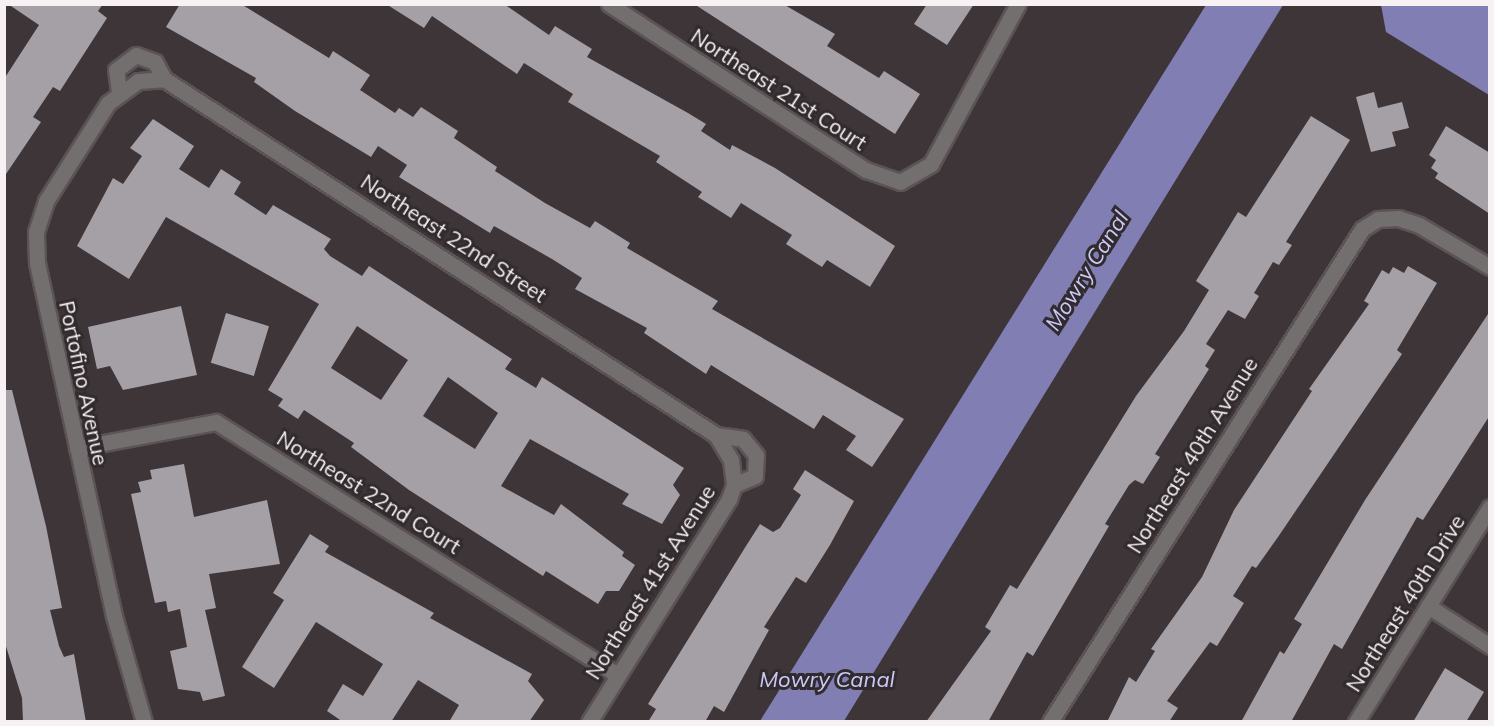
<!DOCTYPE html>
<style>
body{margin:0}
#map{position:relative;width:1494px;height:726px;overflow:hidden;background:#3d3538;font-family:Mulish,sans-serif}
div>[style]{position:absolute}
.water>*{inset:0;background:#817eb3}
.building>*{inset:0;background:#a59fa6;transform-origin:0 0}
.roads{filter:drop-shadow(2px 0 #5b5356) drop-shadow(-2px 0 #5b5356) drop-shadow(0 2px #5b5356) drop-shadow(0 -2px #5b5356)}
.minor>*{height:15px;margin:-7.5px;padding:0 7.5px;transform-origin:7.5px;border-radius:7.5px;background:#736f6e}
span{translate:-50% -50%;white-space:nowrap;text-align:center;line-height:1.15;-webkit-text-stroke:6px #322b2d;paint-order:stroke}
.street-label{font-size:21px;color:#f7f1f3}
.water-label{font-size:22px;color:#cbc9f9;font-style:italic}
.frame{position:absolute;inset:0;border:6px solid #f7f1f3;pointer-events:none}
</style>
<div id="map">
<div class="water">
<div style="clip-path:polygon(1206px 5px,1283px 5px,844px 721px,760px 721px)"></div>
<div style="clip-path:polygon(1381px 5px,1489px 5px,1489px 95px,1386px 32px)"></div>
</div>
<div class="building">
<div style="clip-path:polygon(8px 4px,103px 4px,98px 11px,107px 18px,60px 91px,53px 87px,33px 117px,41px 122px,4px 177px,4px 79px,39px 25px)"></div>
<div style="clip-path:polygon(180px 4px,241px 4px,329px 58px,333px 51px,370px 75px,360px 90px,395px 113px,399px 108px,413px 117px,421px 107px,458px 131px,454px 138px,497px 167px,495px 171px,545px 203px,590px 228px,595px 221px,630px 243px,627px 248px,718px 301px,712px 309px,904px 419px,872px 467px,846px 450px,856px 436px,823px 415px,814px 429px,711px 365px,706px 374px,644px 333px,647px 328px,575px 289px,582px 278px,552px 259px,494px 226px,490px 233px,399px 177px,407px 165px,378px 146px,371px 157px,295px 111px,254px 82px,256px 78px,166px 27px)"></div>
<div style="clip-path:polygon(386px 4px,504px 4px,549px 35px,555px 26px,592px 49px,587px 57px,688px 113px,706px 124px,701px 131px,730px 150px,732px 145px,775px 168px,895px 246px,870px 287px,827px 260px,822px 267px,786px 244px,792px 235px,741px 203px,731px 218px,698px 197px,702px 192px,656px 162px,660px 156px,568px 102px,573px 94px,524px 63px,517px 74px,432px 16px,424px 28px)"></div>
<div style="clip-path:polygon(694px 4px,783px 4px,835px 34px,827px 46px,879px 78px,884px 71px,920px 94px,895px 134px)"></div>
<div style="clip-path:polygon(927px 4px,974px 4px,947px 45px,914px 24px)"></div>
<div style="clip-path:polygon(1374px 92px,1378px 108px,1402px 102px,1409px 128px,1392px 132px,1396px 146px,1371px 152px,1356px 97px)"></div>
<div style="clip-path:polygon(1311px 116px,1350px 140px,1286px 242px,1292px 245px,1279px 265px,1273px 262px,1254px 293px,1259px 296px,1245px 319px,1228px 310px,1206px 344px,1215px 350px,1205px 366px,1209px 369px,1155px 454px,1160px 457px,1143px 484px,1135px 480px,1129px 485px,1105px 524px,1109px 526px,1033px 656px,1027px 652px,988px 722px,926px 722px,991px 631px,985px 627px,1010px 585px,1017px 589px,1136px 396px,1184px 331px,1209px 290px,1196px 281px,1238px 212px,1246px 217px)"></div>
<div style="clip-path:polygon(evenodd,153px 119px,194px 146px,179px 169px,209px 188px,221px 169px,241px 182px,234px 194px,266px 215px,273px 205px,309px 226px,331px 239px,324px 249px,330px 256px,362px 276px,369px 266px,512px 359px,505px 369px,536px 388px,542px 377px,684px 468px,673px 485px,680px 495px,662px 524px,622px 504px,629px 494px,530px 439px,501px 486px,554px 515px,561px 504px,624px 552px,622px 556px,635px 565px,619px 591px,606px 591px,598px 604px,546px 571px,543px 576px,409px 490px,351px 447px,354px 443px,304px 410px,298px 419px,278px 406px,283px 399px,268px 390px,319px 304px,166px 217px,129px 279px,77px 246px,113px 178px,123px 184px,142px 156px,130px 148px,153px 119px,357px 326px,408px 360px,381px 400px,331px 368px,357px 326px,153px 119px,448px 377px,498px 413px,475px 449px,423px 416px,448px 377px)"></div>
<div style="clip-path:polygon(1446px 126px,1490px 153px,1490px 214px,1435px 178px,1438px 173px,1431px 168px,1436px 160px,1429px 155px)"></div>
<div style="clip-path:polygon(1408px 266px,1437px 283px,1397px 350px,1402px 354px,1278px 537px,1256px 568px,1252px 566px,1233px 596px,1244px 603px,1217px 646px,1210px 642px,1167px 701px,1178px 708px,1169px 722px,1107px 722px,1129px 677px,1136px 682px,1155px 651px,1151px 649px,1202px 577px,1234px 510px,1312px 391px,1309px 389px,1369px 304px,1364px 301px,1382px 270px,1389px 274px,1393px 267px,1404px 273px)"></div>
<div style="clip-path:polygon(181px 306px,197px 375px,123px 390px,110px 366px,97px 369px,88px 327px)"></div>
<div style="clip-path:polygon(1490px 311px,1490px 415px,1423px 520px,1417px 517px,1342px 649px,1334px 644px,1291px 722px,1241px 722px,1280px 651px,1284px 654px,1302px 624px,1294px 619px,1365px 500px)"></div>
<div style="left:226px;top:313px;width:45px;height:52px;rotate:17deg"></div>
<div style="clip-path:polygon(4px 390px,12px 390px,46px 526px,62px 608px,50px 610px,59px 646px,64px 657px,74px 654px,86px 722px,23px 722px,22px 698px,4px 640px)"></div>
<div style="clip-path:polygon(184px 464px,194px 517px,267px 500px,280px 564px,209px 574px,216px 608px,205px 610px,225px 696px,203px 701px,200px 692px,178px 689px,170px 651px,187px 647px,180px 609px,168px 612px,166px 601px,155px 603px,131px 494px,141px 492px,138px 482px,152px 479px,150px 470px)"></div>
<div style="clip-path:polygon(805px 470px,854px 501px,830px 545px,806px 583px,796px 577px,764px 627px,769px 630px,724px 712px,714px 706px,705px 722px,648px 722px,656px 709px,648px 704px,746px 546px,760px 524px,773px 532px,780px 528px,801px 495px,793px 489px)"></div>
<div style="clip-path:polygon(310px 534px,329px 546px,325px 552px,434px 613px,430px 618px,532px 674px,528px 681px,544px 700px,529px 722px,449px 722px,459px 705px,418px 680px,391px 722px,343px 722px,327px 711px,343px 684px,363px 696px,383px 664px,316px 622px,274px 688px,242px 667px,284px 600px,273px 593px)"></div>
<div style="clip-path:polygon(1445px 668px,1484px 692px,1466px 722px,1413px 722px)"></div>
</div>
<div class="roads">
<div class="minor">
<div style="left:609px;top:4px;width:306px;rotate:32.9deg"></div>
<div style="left:866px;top:170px;width:36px;rotate:19deg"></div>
<div style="left:900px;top:182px;width:36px;rotate:-30deg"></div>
<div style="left:931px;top:164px;width:182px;rotate:-61.5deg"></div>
<div style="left:119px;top:93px;width:23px;rotate:-97deg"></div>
<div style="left:116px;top:70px;width:25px;rotate:-37deg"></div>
<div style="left:136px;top:55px;width:20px;rotate:20deg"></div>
<div style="left:155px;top:62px;width:19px;rotate:62deg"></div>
<div style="left:716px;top:435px;width:27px;rotate:8deg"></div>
<div style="left:743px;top:439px;width:21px;rotate:51deg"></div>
<div style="left:756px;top:455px;width:21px;rotate:93deg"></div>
<div style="left:755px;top:476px;width:23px;rotate:157deg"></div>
<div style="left:77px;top:448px;width:141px;rotate:-10.6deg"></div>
<div style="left:216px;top:422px;width:475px;rotate:32.2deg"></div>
<div style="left:1428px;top:606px;width:74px;rotate:32.8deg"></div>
<div style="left:144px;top:722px;width:110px;rotate:-105.8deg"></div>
<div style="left:114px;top:616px;width:361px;rotate:-102.3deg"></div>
<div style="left:37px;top:263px;width:31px;rotate:-92deg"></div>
<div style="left:36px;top:232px;width:33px;rotate:-72deg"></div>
<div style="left:46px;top:201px;width:116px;rotate:-57.7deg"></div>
<div style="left:108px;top:103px;width:37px;rotate:-36deg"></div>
<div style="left:138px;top:81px;width:26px;rotate:-4deg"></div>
<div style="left:164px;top:79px;width:657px;rotate:32.82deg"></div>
<div style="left:716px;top:435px;width:29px;rotate:59deg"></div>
<div style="left:731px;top:460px;width:25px;rotate:83deg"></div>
<div style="left:734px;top:485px;width:15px;rotate:110deg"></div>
<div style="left:729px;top:499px;width:263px;rotate:122.1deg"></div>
<div style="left:1050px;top:722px;width:583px;rotate:-57.67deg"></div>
<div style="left:1362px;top:229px;width:19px;rotate:-32deg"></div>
<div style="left:1378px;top:219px;width:20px;rotate:-3deg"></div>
<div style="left:1398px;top:218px;width:22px;rotate:18deg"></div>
<div style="left:1419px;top:225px;width:82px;rotate:30.6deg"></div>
<div style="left:1356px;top:722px;width:253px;rotate:-58.1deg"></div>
</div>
</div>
<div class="street-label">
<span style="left:779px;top:89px;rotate:33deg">Northeast 21st Court</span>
<span style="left:454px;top:238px;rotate:33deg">Northeast 22nd Street</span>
<span style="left:84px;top:383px;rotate:78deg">Portofino Avenue</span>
<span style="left:1192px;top:455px;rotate:-58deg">Northeast 40th Avenue</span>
<span style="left:369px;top:492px;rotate:32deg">Northeast 22nd Court</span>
<span style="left:650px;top:582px;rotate:-58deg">Northeast 41st Avenue</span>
<span style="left:1405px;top:603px;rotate:-58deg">Northeast 40th Drive</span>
</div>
<div class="water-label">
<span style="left:1087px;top:271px;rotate:-58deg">Mowry Canal</span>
<span style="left:827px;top:680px">Mowry Canal</span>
</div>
<div class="frame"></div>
</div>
